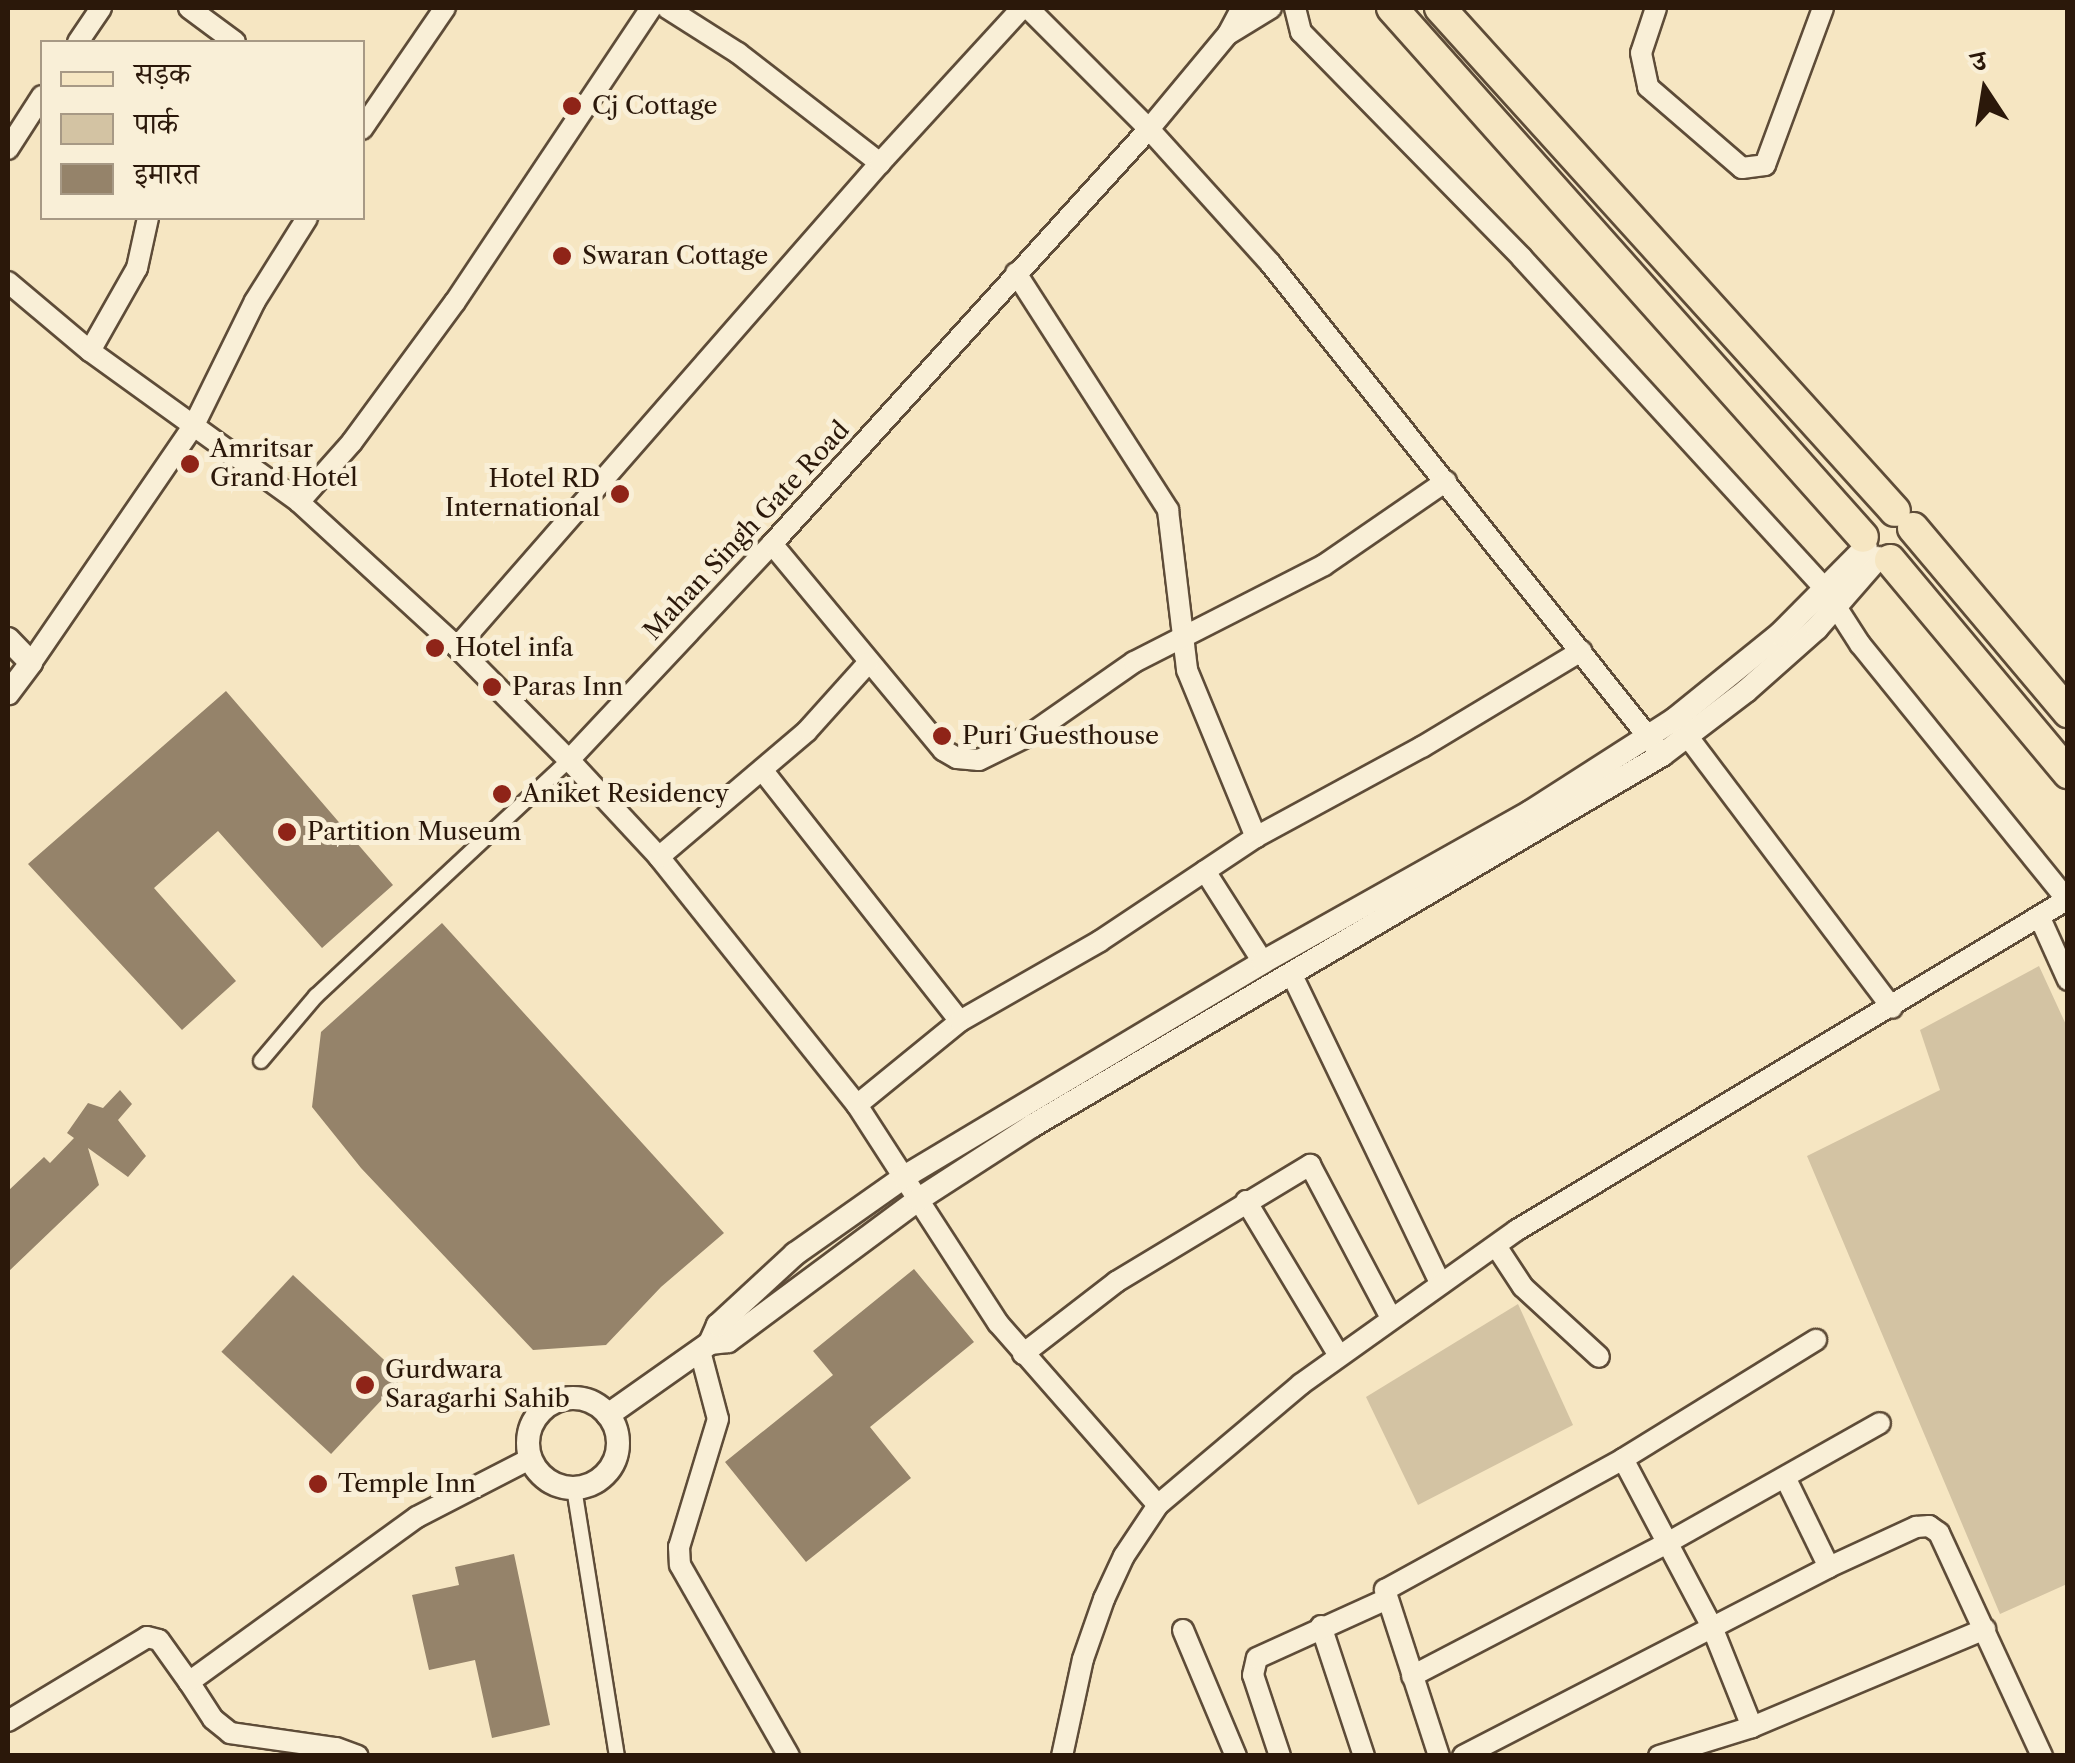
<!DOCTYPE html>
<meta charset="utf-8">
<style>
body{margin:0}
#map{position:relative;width:2075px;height:1763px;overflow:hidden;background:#f6e6c2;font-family:"Libre Caslon Text","Noto Serif Devanagari",serif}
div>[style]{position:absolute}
.green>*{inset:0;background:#d3c3a3}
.building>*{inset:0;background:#95836a;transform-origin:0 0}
.roads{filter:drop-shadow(2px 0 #5e4c38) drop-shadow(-2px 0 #5e4c38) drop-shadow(0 2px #5e4c38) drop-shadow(0 -2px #5e4c38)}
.pedestrian>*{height:14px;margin:-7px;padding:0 7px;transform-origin:7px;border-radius:7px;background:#f9efd7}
.minor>*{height:20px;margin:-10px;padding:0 10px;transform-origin:10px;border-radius:10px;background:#f9efd7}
.tertiary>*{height:22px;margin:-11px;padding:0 11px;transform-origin:11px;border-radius:11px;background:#f9efd7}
.tertiary>.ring{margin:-11px;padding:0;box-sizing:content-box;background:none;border:22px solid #f9efd7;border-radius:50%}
.primary>*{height:30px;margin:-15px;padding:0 15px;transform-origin:15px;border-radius:15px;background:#f6e6c2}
.dots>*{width:28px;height:28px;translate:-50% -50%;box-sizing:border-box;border:5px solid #f9efd7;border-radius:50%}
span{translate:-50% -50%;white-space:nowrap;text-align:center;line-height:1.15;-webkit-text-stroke:10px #f9efd7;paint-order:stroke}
.poi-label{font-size:25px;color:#2b180a}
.left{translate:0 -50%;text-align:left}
.right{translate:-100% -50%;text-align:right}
.street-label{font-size:25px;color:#2b180a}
.frame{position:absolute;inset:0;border:10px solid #2b180a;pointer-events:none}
.legend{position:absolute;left:40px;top:40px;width:325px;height:180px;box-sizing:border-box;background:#f9efd7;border:2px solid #a79985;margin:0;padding:12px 18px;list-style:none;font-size:30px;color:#2b180a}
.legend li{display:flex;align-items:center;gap:20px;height:50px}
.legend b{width:50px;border:2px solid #a79985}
.north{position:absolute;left:1935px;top:40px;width:100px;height:100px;-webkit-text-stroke:8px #f9efd7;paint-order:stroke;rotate:348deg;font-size:28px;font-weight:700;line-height:40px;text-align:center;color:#2b180a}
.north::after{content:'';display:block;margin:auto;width:35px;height:45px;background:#2b180a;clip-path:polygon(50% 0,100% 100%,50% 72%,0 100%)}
</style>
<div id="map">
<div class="green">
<div style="clip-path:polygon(2039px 966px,2068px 1029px,2067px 1584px,2000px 1614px,1807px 1156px,1940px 1090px,1920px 1030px)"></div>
<div style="clip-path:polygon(1518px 1304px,1573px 1425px,1418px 1505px,1366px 1397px)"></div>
</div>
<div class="building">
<div style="clip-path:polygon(226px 691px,393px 885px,322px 948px,218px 831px,154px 888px,236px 981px,182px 1030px,28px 864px)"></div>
<div style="clip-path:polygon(442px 923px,724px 1233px,661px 1287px,606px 1345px,533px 1350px,361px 1168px,312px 1107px,321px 1032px)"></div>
<div style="clip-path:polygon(120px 1090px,132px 1104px,118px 1120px,146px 1156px,128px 1177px,88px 1148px,99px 1185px,8px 1272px,8px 1191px,44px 1157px,50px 1163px,74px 1138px,67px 1133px,88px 1103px,103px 1108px)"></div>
<div style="clip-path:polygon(914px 1269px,974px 1342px,870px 1427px,911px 1478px,806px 1562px,725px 1462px,833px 1375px,813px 1351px)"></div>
<div style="left:293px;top:1275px;width:150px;height:105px;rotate:43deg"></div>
<div style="clip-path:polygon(514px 1554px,550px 1725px,492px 1738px,475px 1660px,429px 1670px,412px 1595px,459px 1585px,455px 1567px)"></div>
</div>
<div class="roads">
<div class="pedestrian">
<div style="left:261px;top:1061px;width:85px;rotate:-49.8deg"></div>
<div style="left:316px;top:996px;width:346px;rotate:-43deg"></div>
<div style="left:574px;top:1488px;width:271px;rotate:80.9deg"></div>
</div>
<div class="minor">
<div style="left:189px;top:8px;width:57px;rotate:36.5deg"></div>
<div style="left:667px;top:8px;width:84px;rotate:32.4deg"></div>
<div style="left:738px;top:53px;width:180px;rotate:37.8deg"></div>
<div style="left:1028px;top:8px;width:171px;rotate:45deg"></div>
<div style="left:1149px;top:129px;width:181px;rotate:47.9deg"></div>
<div style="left:1270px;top:263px;width:622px;rotate:51.4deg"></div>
<div style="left:1295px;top:8px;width:25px;rotate:76deg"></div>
<div style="left:1301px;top:32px;width:316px;rotate:45.6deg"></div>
<div style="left:1522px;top:258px;width:447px;rotate:47.5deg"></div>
<div style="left:1824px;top:588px;width:67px;rotate:57.3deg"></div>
<div style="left:1860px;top:644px;width:329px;rotate:51deg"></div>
<div style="left:1656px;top:8px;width:47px;rotate:108.4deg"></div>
<div style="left:1641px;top:53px;width:35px;rotate:78deg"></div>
<div style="left:1648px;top:87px;width:124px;rotate:40.8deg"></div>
<div style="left:1742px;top:168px;width:23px;rotate:-7deg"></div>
<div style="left:1765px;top:165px;width:167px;rotate:-69.7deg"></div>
<div style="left:1230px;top:33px;width:48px;rotate:-31.4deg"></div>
<div style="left:78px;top:42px;width:41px;rotate:-55.9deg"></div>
<div style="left:362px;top:129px;width:147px;rotate:-55.6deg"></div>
<div style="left:8px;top:149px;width:63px;rotate:-57.3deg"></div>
<div style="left:1016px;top:273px;width:282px;rotate:57.3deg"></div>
<div style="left:1168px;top:510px;width:161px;rotate:83.2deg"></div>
<div style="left:1187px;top:670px;width:181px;rotate:67.6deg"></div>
<div style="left:8px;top:282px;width:107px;rotate:40.1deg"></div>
<div style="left:90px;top:351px;width:258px;rotate:35.8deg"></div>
<div style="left:299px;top:502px;width:214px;rotate:42.5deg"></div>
<div style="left:457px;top:647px;width:159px;rotate:45.3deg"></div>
<div style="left:569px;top:760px;width:132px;rotate:47.1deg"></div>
<div style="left:659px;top:857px;width:317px;rotate:51.4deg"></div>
<div style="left:857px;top:1105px;width:260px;rotate:57.1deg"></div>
<div style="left:998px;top:1323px;width:242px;rotate:48.7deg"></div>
<div style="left:90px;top:351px;width:95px;rotate:-60.5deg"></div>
<div style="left:137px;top:268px;width:51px;rotate:-77.6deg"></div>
<div style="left:299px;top:502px;width:80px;rotate:-48.5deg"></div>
<div style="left:352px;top:442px;width:174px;rotate:-53.7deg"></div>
<div style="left:455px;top:302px;width:353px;rotate:-56.3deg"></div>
<div style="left:772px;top:544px;width:268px;rotate:50.3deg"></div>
<div style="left:943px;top:750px;width:16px;rotate:30deg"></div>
<div style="left:957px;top:758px;width:22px;rotate:5deg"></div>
<div style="left:979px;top:760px;width:55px;rotate:-26.1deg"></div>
<div style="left:1028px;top:736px;width:129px;rotate:-34.9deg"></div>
<div style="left:1134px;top:662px;width:213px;rotate:-27deg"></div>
<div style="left:1324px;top:565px;width:148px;rotate:-34.5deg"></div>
<div style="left:457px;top:647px;width:643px;rotate:-48.85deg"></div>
<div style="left:880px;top:163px;width:210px;rotate:-47.5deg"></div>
<div style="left:31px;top:663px;width:288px;rotate:-55.6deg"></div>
<div style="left:194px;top:425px;width:138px;rotate:-63.8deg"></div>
<div style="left:255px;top:301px;width:98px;rotate:-57.9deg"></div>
<div style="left:1679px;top:725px;width:354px;rotate:53deg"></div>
<div style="left:569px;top:760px;width:296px;rotate:-46.8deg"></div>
<div style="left:772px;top:544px;width:561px;rotate:-47.75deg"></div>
<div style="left:1149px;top:129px;width:124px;rotate:-50.3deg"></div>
<div style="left:1228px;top:34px;width:30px;rotate:-62deg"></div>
<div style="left:763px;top:771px;width:318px;rotate:51.8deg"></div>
<div style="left:659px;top:857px;width:194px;rotate:-40.4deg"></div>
<div style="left:807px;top:731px;width:91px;rotate:-48.1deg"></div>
<div style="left:1205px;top:871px;width:108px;rotate:57.5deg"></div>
<div style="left:2040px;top:918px;width:68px;rotate:65.7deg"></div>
<div style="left:1291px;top:973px;width:345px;rotate:64.3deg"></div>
<div style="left:857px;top:1105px;width:133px;rotate:-39.2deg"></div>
<div style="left:960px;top:1021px;width:161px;rotate:-29.7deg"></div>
<div style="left:1100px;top:941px;width:187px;rotate:-33.7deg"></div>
<div style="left:1256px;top:837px;width:189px;rotate:-28.5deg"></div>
<div style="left:1422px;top:747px;width:186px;rotate:-31.1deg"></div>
<div style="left:1246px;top:1201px;width:181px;rotate:59deg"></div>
<div style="left:1496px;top:1246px;width:49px;rotate:56.6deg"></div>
<div style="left:1523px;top:1287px;width:103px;rotate:42.6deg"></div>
<div style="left:700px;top:1351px;width:70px;rotate:75.2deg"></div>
<div style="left:718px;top:1419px;width:134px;rotate:106.9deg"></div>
<div style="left:679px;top:1547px;width:18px;rotate:87deg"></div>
<div style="left:680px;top:1565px;width:220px;rotate:60.3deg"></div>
<div style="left:1023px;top:1354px;width:118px;rotate:-37.7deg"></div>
<div style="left:1116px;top:1282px;width:227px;rotate:-31.1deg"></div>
<div style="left:1310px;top:1165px;width:173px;rotate:62.1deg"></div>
<div style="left:1623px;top:1459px;width:227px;rotate:-31.7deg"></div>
<div style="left:1786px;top:1479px;width:98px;rotate:64deg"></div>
<div style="left:1321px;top:1626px;width:137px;rotate:71.7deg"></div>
<div style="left:1183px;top:1630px;width:137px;rotate:67.2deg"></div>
<div style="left:1412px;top:1676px;width:290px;rotate:-27.5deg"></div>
<div style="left:1669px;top:1542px;width:242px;rotate:-29.4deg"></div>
<div style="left:189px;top:1682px;width:44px;rotate:57deg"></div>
<div style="left:213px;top:1719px;width:22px;rotate:39deg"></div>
<div style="left:230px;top:1733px;width:107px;rotate:8.1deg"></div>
<div style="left:336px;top:1748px;width:23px;rotate:20deg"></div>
<div style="left:8px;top:1721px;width:162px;rotate:-31.1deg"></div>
<div style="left:147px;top:1637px;width:12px;rotate:14deg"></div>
<div style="left:159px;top:1640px;width:52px;rotate:54.5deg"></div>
<div style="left:189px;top:1682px;width:281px;rotate:-35.9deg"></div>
<div style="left:417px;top:1517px;width:127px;rotate:-27.2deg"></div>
<div style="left:1062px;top:1756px;width:99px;rotate:-77.8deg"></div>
<div style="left:1083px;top:1659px;width:64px;rotate:-70.7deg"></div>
<div style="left:1104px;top:1599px;width:47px;rotate:-65.1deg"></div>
<div style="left:1124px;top:1556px;width:61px;rotate:-56.3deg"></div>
<div style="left:1158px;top:1505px;width:187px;rotate:-40.2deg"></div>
<div style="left:1301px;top:1384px;width:265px;rotate:-35.5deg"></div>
<div style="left:1517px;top:1230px;width:643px;rotate:-30.99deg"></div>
<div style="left:1280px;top:1756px;width:85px;rotate:-108.4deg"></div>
<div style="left:1253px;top:1675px;width:17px;rotate:-77deg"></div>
<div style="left:1257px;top:1658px;width:141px;rotate:-24.4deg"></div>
<div style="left:1439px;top:1756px;width:175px;rotate:-108deg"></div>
<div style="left:1385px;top:1590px;width:272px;rotate:-28.8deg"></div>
<div style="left:1623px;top:1459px;width:190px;rotate:62.1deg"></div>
<div style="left:1712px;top:1627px;width:108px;rotate:68.2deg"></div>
<div style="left:1463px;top:1756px;width:412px;rotate:-27.3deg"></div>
<div style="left:1829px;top:1567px;width:96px;rotate:-24.7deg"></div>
<div style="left:1916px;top:1527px;width:13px;rotate:-4deg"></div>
<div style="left:1929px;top:1526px;width:12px;rotate:35deg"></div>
<div style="left:1939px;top:1533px;width:246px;rotate:65.2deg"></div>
<div style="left:1659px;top:1756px;width:97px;rotate:-17.3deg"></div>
<div style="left:1752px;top:1727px;width:253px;rotate:-22.8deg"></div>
</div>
<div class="tertiary">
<div style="left:8px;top:639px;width:33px;rotate:46deg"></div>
<div style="left:31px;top:663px;width:38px;rotate:127deg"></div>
<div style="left:710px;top:1343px;width:18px;rotate:-6deg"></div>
<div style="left:728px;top:1341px;width:238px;rotate:-36.6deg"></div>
<div style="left:919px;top:1199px;width:135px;rotate:-32.9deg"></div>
<div style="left:1032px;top:1126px;width:731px;rotate:-30.49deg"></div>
<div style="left:1662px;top:755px;width:106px;rotate:-37.3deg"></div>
<div style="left:1746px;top:691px;width:95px;rotate:-41.6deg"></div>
<div style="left:1817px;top:628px;width:93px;rotate:-48.9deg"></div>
<div class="ring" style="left:528px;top:1398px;width:68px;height:68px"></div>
<div style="left:608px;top:1415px;width:125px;rotate:-35.2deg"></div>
<div style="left:710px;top:1343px;width:20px;rotate:-66deg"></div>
<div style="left:718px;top:1325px;width:105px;rotate:-42.7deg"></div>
<div style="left:795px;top:1254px;width:133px;rotate:-35.2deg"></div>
<div style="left:904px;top:1177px;width:418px;rotate:-30.9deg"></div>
<div style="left:1263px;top:962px;width:306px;rotate:-29.3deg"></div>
<div style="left:1530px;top:812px;width:172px;rotate:-32.7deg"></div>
<div style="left:1675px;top:719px;width:135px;rotate:-39deg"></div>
<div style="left:1780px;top:634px;width:122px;rotate:-45.3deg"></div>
</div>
<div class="primary">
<div style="left:1392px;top:8px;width:708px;rotate:48.32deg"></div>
<div style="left:1440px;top:8px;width:678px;rotate:47.87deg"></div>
<div style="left:1913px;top:528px;width:241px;rotate:49.9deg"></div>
<div style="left:1890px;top:560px;width:278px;rotate:50.1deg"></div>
</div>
</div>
<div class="dots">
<div style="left:572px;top:106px;background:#8f2418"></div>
<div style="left:562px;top:256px;background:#8f2418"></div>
<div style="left:190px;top:464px;background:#8f2418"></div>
<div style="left:620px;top:494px;background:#8f2418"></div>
<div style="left:435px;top:648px;background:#8f2418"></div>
<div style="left:492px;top:687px;background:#8f2418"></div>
<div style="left:942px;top:736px;background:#8f2418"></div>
<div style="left:502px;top:794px;background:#8f2418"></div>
<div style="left:287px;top:832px;background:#8f2418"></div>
<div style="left:365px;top:1385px;background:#8f2418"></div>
<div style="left:318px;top:1484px;background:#8f2418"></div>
</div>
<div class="poi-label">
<span class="left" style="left:592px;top:106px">Cj Cottage</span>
<span class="left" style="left:582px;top:256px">Swaran Cottage</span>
<span class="left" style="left:210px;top:464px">Amritsar<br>Grand Hotel</span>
<span class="right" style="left:600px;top:494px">Hotel RD<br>International</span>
<span class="left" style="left:455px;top:648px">Hotel infa</span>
<span class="left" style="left:512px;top:687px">Paras Inn</span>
<span class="left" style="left:962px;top:736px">Puri Guesthouse</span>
<span class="left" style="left:522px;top:794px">Aniket Residency</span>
<span class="left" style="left:307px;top:832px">Partition Museum</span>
<span class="left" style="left:385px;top:1385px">Gurdwara<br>Saragarhi Sahib</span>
<span class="left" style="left:338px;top:1484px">Temple Inn</span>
</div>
<div class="street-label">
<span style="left:747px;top:531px;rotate:-47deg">Mahan Singh Gate Road</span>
</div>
<div class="frame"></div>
<ul class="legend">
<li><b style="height:12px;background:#f6e6c2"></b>सड़क</li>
<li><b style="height:28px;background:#d3c3a3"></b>पार्क</li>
<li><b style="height:28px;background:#95836a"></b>इमारत</li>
</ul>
<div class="north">उ</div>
</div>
